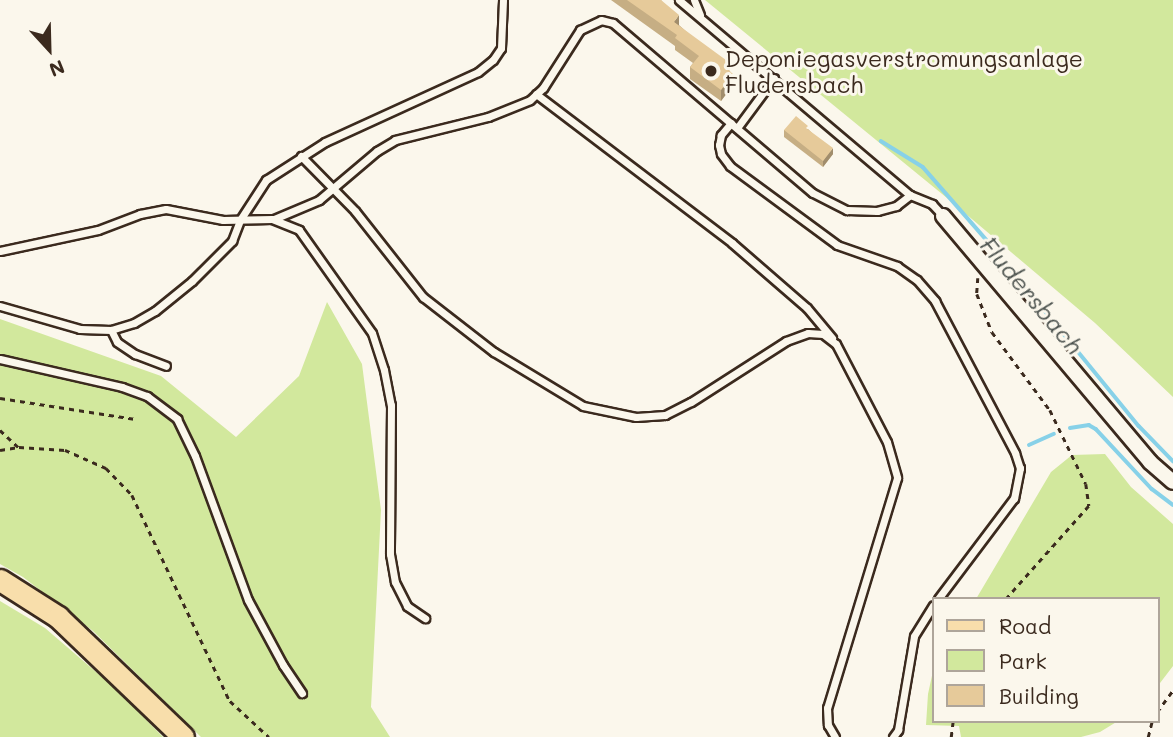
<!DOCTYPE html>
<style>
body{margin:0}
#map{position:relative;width:1173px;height:737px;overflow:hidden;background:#fbf7ec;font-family:Mali,sans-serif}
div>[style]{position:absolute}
.green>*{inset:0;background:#d2e89d}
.stream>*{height:3.5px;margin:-1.75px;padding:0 1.75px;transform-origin:1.75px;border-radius:1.75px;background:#87d1e8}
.path>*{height:2.5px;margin-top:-1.25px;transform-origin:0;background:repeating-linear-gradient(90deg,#3b2a1e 0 5px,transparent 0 10px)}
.roads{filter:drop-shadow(2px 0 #3b2a1e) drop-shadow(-2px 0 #3b2a1e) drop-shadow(0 2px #3b2a1e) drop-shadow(0 -2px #3b2a1e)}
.service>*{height:7px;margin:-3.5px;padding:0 3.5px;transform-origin:3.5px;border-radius:3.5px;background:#fbf7ec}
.minor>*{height:14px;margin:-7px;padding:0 7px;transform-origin:7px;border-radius:7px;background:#fbf7ec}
.primary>*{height:21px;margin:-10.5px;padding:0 10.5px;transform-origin:10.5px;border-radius:10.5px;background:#f8deab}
.wall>*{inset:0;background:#c6ae84}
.shaded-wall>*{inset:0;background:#a18d6c}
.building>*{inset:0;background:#e6ca9a}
.dots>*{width:19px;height:19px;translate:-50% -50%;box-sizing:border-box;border:4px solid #fbf7ec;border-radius:50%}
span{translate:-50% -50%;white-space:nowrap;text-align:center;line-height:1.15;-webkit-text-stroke:6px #fbf7ec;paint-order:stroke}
.poi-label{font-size:23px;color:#3b2a1e}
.left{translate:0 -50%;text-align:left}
.water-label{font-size:24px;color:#4e5450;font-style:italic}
.legend{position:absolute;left:932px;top:597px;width:228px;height:126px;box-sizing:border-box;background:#fbf7ec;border:2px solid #aea59a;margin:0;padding:9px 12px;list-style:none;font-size:21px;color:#3b2a1e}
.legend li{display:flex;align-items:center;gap:14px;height:35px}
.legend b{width:35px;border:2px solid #aea59a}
.north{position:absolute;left:14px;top:14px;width:70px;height:70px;-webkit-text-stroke:5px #fbf7ec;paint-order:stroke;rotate:158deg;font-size:19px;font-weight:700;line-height:28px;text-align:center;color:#3b2a1e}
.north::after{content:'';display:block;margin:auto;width:24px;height:32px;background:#3b2a1e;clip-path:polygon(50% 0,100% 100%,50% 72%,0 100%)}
</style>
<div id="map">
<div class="green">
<div style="clip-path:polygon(705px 0,1173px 0,1173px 397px,1095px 323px,947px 198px)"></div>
<div style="clip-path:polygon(327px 302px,362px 364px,381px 510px,371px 707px,390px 737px,201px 737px,93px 631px,23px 577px,0 564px,0 319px,161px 376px,236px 437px,299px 376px)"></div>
<div style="clip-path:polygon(1105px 454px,1131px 487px,1173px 524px,1173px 666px,1157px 687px,1157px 599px,976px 599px,1051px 472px,1072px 455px)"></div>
<div style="clip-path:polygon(0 601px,45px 628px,117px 690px,163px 737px,0 737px)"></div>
<div style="clip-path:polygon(933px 671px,933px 721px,1118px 721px,1100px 732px,1081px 737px,961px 737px,959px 726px,926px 725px,928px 694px)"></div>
</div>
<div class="stream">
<div style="left:881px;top:141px;width:49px;rotate:31.8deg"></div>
<div style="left:923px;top:167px;width:105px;rotate:48.9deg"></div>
<div style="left:992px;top:246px;width:232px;rotate:50.8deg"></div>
<div style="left:1139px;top:426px;width:49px;rotate:45.8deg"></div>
<div style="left:1070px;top:428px;width:19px;rotate:-9deg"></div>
<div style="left:1089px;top:425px;width:8px;rotate:30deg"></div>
<div style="left:1096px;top:429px;width:82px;rotate:47deg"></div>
<div style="left:1152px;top:489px;width:26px;rotate:37deg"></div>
<div style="left:1029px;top:445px;width:27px;rotate:-24deg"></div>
</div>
<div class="path">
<div style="left:978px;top:278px;width:16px;rotate:94deg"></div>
<div style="left:977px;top:294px;width:41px;rotate:68.5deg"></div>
<div style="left:992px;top:332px;width:97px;rotate:53.4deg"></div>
<div style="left:1050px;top:410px;width:82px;rotate:64.1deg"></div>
<div style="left:1086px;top:484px;width:22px;rotate:82deg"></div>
<div style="left:1089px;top:506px;width:125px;rotate:131.7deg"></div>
<div style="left:0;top:398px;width:137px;rotate:8.8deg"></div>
<div style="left:0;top:430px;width:25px;rotate:43deg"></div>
<div style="left:0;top:450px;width:19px;rotate:-9deg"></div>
<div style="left:19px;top:447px;width:46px;rotate:3.7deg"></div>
<div style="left:65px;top:450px;width:45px;rotate:23.7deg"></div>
<div style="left:106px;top:468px;width:37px;rotate:46deg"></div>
<div style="left:132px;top:495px;width:228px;rotate:64.6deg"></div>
<div style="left:230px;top:701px;width:53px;rotate:42.7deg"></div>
<div style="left:1157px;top:712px;width:27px;rotate:-54deg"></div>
<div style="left:951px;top:737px;width:16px;rotate:-83deg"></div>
<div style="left:1148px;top:737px;width:16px;rotate:-76deg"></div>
</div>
<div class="roads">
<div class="service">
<div style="left:679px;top:0;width:302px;rotate:40.2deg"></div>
<div style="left:694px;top:0;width:16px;rotate:68deg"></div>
<div style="left:536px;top:94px;width:246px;rotate:37.2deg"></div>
<div style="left:732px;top:243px;width:99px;rotate:40.9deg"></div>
<div style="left:807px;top:308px;width:39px;rotate:50deg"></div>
<div style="left:731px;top:123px;width:16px;rotate:130deg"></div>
<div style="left:721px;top:135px;width:10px;rotate:101deg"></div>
<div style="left:719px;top:145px;width:9px;rotate:77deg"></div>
<div style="left:721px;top:154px;width:15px;rotate:53deg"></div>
<div style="left:730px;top:166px;width:133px;rotate:36.4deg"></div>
<div style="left:837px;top:245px;width:64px;rotate:19.3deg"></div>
<div style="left:897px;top:266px;width:24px;rotate:35deg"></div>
<div style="left:917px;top:280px;width:28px;rotate:49deg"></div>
<div style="left:935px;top:301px;width:172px;rotate:62.2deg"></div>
<div style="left:1015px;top:453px;width:16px;rotate:72deg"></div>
<div style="left:1020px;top:468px;width:31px;rotate:101deg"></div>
<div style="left:1014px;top:498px;width:126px;rotate:127deg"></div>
<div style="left:737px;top:128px;width:62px;rotate:-53.5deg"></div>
<div style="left:301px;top:156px;width:77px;rotate:45.5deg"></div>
<div style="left:355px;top:211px;width:110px;rotate:51.7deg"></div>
<div style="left:423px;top:297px;width:90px;rotate:37.8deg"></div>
<div style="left:494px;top:352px;width:104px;rotate:31.2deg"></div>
<div style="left:583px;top:406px;width:54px;rotate:11.7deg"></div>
<div style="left:636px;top:417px;width:29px;rotate:-4deg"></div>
<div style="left:665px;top:415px;width:29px;rotate:-27deg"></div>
<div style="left:691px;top:402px;width:113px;rotate:-32.7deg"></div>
<div style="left:786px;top:341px;width:23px;rotate:-20deg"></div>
<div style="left:808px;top:333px;width:15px;rotate:4deg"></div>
<div style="left:823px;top:334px;width:16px;rotate:38deg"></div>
<div style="left:836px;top:344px;width:110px;rotate:62.5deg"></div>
<div style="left:887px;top:442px;width:37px;rotate:74deg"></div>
<div style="left:897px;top:478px;width:240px;rotate:106.9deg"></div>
<div style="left:827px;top:708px;width:17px;rotate:87deg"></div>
<div style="left:828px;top:725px;width:14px;rotate:60deg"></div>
<div style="left:274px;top:219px;width:49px;rotate:-22.9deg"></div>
<div style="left:319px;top:200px;width:76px;rotate:-40.2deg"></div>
<div style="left:377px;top:151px;width:21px;rotate:-31deg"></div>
<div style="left:395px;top:140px;width:96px;rotate:-13.9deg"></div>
<div style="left:488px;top:117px;width:45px;rotate:-22deg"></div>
<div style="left:530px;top:100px;width:18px;rotate:-43deg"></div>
<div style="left:543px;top:88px;width:69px;rotate:-57.5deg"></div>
<div style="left:580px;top:30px;width:23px;rotate:-25deg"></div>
<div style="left:601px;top:20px;width:12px;rotate:14deg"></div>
<div style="left:613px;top:23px;width:262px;rotate:40.4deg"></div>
<div style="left:813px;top:193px;width:38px;rotate:27deg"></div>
<div style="left:847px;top:210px;width:30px;rotate:2deg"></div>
<div style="left:877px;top:211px;width:20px;rotate:-15deg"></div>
<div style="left:896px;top:206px;width:18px;rotate:-38deg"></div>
<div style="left:910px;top:195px;width:24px;rotate:22deg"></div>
<div style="left:932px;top:204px;width:16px;rotate:47deg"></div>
<div style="left:0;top:251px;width:100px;rotate:-12.1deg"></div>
<div style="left:98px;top:230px;width:45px;rotate:-20.9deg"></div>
<div style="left:140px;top:214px;width:26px;rotate:-11deg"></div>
<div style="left:166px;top:209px;width:58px;rotate:10.9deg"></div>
<div style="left:223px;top:220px;width:49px;rotate:-1.2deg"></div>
<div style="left:272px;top:219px;width:29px;rotate:22deg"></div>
<div style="left:299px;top:230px;width:126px;rotate:54.7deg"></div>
<div style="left:372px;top:333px;width:39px;rotate:72deg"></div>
<div style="left:384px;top:370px;width:36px;rotate:79deg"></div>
<div style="left:391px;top:405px;width:149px;rotate:90.4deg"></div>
<div style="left:390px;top:554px;width:28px;rotate:80deg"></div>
<div style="left:395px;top:582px;width:27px;rotate:63deg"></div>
<div style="left:407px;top:606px;width:22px;rotate:34deg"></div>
<div style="left:0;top:306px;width:83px;rotate:16deg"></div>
<div style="left:80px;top:329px;width:31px;rotate:2deg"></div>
<div style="left:111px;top:330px;width:24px;rotate:-17deg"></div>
<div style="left:134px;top:323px;width:24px;rotate:-30deg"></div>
<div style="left:155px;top:311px;width:48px;rotate:-39deg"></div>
<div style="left:192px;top:281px;width:57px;rotate:-45deg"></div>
<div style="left:232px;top:241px;width:22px;rotate:-69deg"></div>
<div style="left:240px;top:220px;width:48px;rotate:-57deg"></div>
<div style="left:266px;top:180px;width:70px;rotate:-32.8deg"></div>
<div style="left:325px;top:142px;width:168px;rotate:-24.6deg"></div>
<div style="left:478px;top:72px;width:19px;rotate:-39deg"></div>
<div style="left:493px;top:60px;width:14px;rotate:-56deg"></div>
<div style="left:501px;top:48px;width:48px;rotate:-87.6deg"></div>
<div style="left:111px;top:330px;width:13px;rotate:63deg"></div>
<div style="left:117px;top:342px;width:22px;rotate:34deg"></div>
<div style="left:135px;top:354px;width:33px;rotate:21deg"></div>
<div style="left:0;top:359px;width:125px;rotate:12.9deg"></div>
<div style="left:122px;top:387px;width:27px;rotate:20deg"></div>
<div style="left:147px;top:396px;width:38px;rotate:37deg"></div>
<div style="left:177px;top:419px;width:41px;rotate:64.1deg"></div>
<div style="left:195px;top:456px;width:153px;rotate:69.8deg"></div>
<div style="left:248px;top:600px;width:74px;rotate:61.7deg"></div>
<div style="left:283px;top:665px;width:34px;rotate:56deg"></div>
<div style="left:893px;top:737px;width:9px;rotate:-54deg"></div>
<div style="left:898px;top:730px;width:95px;rotate:-80.3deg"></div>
<div style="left:914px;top:636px;width:36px;rotate:-58deg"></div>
</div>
<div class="minor">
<div style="left:943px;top:216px;width:322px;rotate:49.9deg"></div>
<div style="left:1150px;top:462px;width:30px;rotate:41deg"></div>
</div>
<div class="primary">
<div style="left:0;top:580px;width:69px;rotate:32.5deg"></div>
<div style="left:58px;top:617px;width:173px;rotate:43.8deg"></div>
</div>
</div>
<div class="wall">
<div style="clip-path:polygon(611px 0,661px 0,679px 25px,730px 71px,733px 85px,721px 101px,690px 79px,690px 67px,693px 63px,675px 50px,675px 46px)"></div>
<div style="clip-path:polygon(808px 129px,833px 154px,823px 167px,784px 137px,784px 130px)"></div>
</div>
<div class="shaded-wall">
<div style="clip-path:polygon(679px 15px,679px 26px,674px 22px)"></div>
<div style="clip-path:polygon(733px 74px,733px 85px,721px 101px,721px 90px)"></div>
<div style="clip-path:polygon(833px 148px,833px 154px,823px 167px,823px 161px)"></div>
</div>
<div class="building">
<div style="clip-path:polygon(627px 0,661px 0,679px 15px,674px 22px,730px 63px,726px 68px,733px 74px,721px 90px,690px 67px,699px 56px,675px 38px,677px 35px)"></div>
<div style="clip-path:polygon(796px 116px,808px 126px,806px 128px,833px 148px,823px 161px,784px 130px)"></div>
</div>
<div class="dots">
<div style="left:711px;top:71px;background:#3b2a1e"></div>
</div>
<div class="poi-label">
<span class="left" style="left:725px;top:71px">Deponiegasverstromungsanlage<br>Fludersbach</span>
</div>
<div class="water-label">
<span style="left:1032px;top:295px;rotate:50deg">Fludersbach</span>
</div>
<ul class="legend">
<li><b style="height:9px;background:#f8deab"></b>Road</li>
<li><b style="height:19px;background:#d2e89d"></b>Park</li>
<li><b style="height:19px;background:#e6ca9a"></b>Building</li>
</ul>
<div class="north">N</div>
</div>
